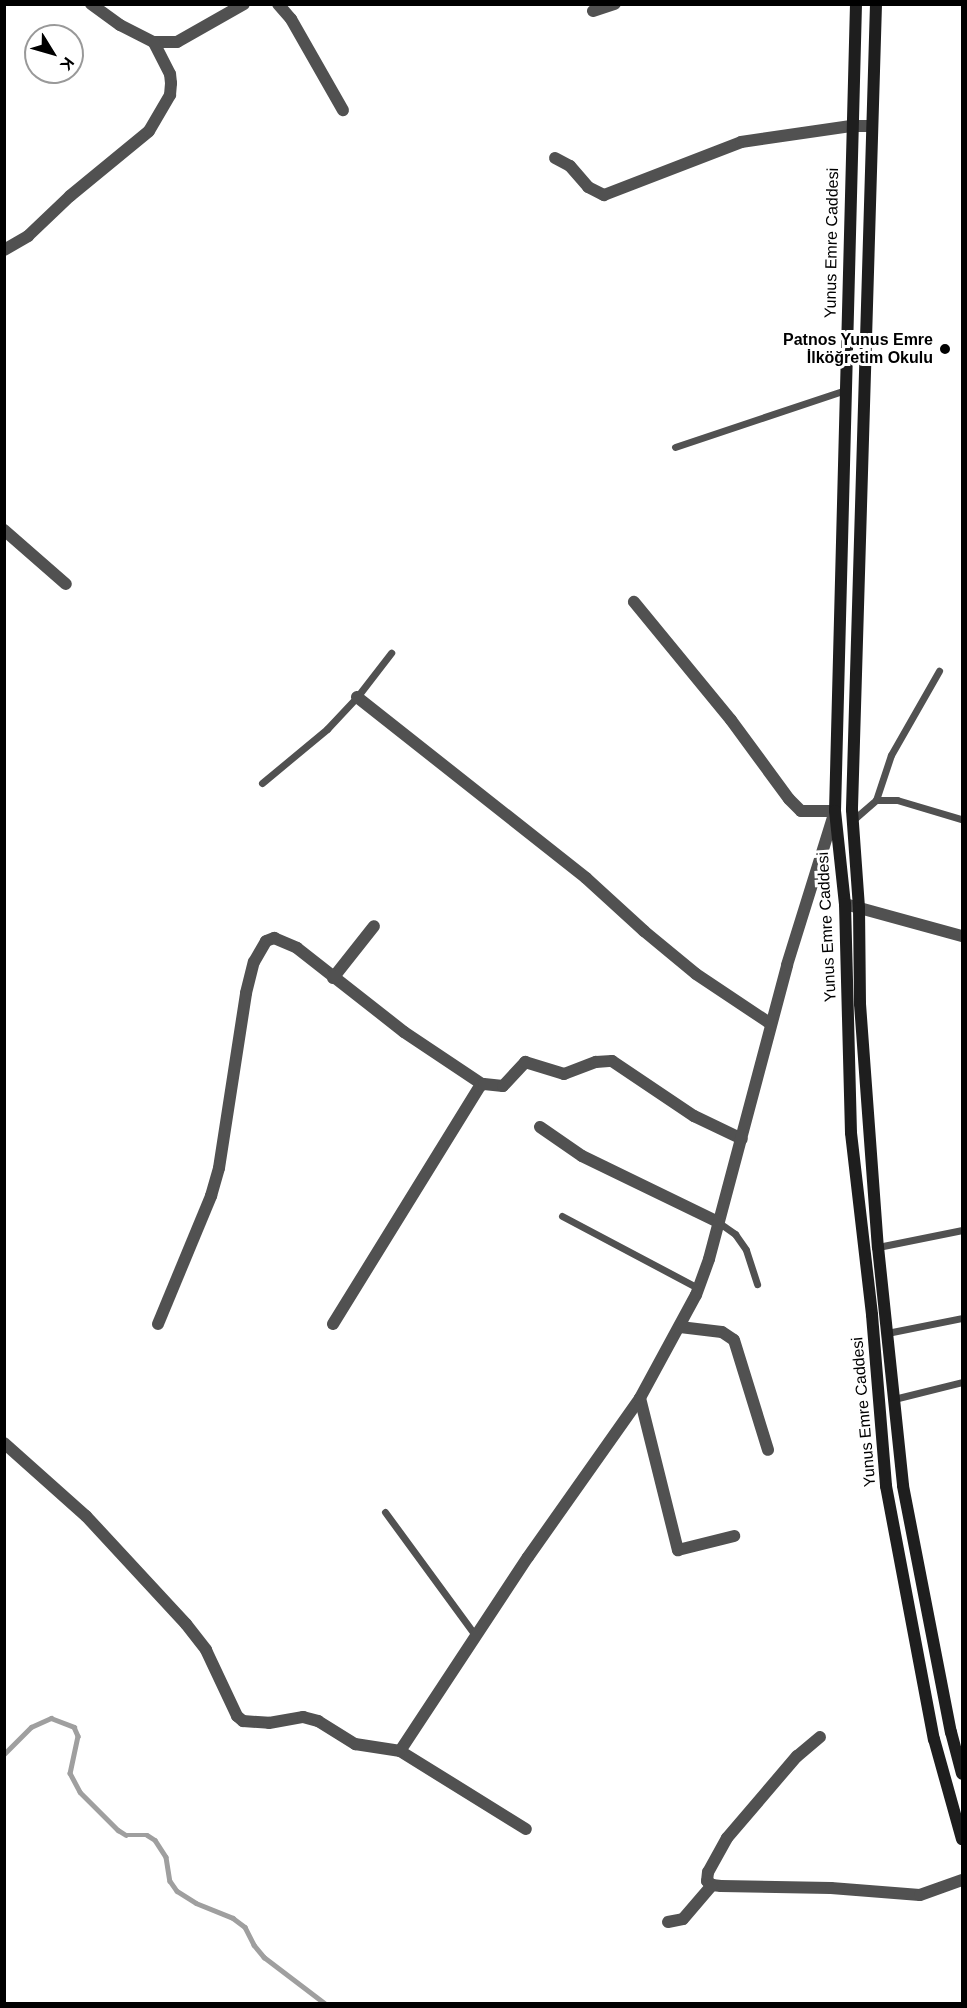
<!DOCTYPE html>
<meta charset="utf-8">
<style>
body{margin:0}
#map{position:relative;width:967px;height:2008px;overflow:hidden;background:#fff;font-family:Helvetica,sans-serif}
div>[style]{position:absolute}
.stream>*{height:4.5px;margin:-2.25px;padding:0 2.25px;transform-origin:2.25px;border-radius:2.25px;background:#9f9f9f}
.lane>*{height:7px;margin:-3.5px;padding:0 3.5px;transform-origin:3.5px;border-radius:3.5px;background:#515151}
.street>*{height:12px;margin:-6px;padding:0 6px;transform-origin:6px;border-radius:6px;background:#515151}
.secondary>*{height:12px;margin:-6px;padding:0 6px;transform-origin:6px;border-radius:6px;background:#1e1e1e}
.dots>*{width:16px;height:16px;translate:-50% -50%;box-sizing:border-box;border:3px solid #fff;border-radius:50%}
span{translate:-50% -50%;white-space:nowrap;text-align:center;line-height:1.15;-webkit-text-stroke:6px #fff;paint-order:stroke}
.street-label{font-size:16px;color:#000}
.poi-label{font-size:16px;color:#000;font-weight:700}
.right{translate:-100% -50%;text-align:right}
.frame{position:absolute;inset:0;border:6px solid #000;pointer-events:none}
.north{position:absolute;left:24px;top:24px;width:60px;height:60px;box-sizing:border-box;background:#fff;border:2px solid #999;border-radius:50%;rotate:127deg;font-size:16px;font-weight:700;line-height:24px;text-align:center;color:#000}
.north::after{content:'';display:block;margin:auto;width:21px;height:27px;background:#000;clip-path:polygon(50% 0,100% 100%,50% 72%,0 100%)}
</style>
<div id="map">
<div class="stream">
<div style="left:4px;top:1754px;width:38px;rotate:-45deg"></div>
<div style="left:31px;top:1727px;width:22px;rotate:-24deg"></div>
<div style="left:51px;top:1718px;width:25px;rotate:21deg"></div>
<div style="left:74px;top:1727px;width:10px;rotate:66deg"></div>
<div style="left:78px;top:1736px;width:38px;rotate:102deg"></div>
<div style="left:70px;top:1773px;width:21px;rotate:62deg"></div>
<div style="left:80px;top:1792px;width:54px;rotate:45deg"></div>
<div style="left:118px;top:1830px;width:9px;rotate:32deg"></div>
<div style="left:126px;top:1835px;width:21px"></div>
<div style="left:147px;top:1835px;width:9px;rotate:32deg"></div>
<div style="left:155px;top:1840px;width:20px;rotate:57deg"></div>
<div style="left:166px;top:1857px;width:24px;rotate:81deg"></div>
<div style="left:170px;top:1881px;width:12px;rotate:55deg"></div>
<div style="left:177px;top:1891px;width:22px;rotate:32deg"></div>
<div style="left:196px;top:1903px;width:40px;rotate:22deg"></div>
<div style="left:233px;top:1918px;width:15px;rotate:37deg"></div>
<div style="left:245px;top:1927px;width:20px;rotate:63deg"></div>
<div style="left:254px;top:1945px;width:16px;rotate:50deg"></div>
<div style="left:264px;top:1957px;width:78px;rotate:37.2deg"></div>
</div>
<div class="lane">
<div style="left:675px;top:447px;width:179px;rotate:-18.5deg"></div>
<div style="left:262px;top:783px;width:85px;rotate:-39.7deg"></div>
<div style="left:327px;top:729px;width:44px;rotate:-46.8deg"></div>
<div style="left:357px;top:697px;width:56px;rotate:-52.3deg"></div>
<div style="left:876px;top:800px;width:21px"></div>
<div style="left:897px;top:800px;width:67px;rotate:16.5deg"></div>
<div style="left:853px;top:820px;width:30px;rotate:-41deg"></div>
<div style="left:876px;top:800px;width:47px;rotate:-71.6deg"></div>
<div style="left:891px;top:755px;width:97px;rotate:-60.3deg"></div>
<div style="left:562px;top:1216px;width:154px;rotate:27.9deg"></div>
<div style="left:718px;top:1222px;width:21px;rotate:35deg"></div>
<div style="left:735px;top:1234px;width:19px;rotate:55deg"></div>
<div style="left:746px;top:1250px;width:36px;rotate:72deg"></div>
<div style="left:878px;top:1247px;width:86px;rotate:-11.4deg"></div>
<div style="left:887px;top:1333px;width:76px;rotate:-11.3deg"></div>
<div style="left:894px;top:1399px;width:70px;rotate:-14deg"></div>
<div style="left:385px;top:1512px;width:152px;rotate:53.8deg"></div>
</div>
<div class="street">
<div style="left:91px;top:4px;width:36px;rotate:36deg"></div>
<div style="left:120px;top:25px;width:38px;rotate:27deg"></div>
<div style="left:154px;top:42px;width:23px"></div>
<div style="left:177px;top:42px;width:77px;rotate:-29.6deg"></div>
<div style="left:278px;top:4px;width:20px;rotate:49deg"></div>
<div style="left:291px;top:19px;width:105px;rotate:60.3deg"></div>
<div style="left:593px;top:11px;width:23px;rotate:-18deg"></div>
<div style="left:555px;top:158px;width:17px;rotate:28deg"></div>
<div style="left:570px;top:166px;width:28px;rotate:49deg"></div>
<div style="left:588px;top:187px;width:18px;rotate:27deg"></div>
<div style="left:604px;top:195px;width:147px;rotate:-21.1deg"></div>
<div style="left:741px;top:142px;width:111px;rotate:-8.3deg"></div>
<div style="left:851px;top:126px;width:21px"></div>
<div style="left:4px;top:250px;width:28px;rotate:-30deg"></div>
<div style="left:28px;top:236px;width:58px;rotate:-43.6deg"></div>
<div style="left:70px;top:196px;width:102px;rotate:-39.4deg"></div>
<div style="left:149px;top:131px;width:42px;rotate:-59.7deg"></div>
<div style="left:170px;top:95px;width:12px;rotate:-85deg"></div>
<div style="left:171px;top:83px;width:9px;rotate:-96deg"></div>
<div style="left:170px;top:74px;width:36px;rotate:-117deg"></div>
<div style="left:4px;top:530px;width:82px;rotate:41.1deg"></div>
<div style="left:357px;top:697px;width:292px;rotate:38.3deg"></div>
<div style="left:586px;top:878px;width:79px;rotate:42.4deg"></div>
<div style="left:644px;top:931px;width:67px;rotate:39.6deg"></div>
<div style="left:696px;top:974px;width:90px;rotate:33.7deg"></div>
<div style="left:845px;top:904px;width:121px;rotate:15.3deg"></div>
<div style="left:333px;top:978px;width:66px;rotate:-51.7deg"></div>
<div style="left:540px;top:1127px;width:51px;rotate:34.6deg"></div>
<div style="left:582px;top:1156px;width:151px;rotate:25.9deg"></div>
<div style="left:158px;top:1324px;width:139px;rotate:-67.5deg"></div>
<div style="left:211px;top:1196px;width:29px;rotate:-74deg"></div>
<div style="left:219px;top:1168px;width:177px;rotate:-81.2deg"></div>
<div style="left:246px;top:993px;width:32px;rotate:-76deg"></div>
<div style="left:254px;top:962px;width:24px;rotate:-60deg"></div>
<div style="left:266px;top:941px;width:9px;rotate:-21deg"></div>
<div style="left:274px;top:938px;width:25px;rotate:23deg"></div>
<div style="left:297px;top:948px;width:136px;rotate:38.1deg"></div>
<div style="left:404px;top:1032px;width:94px;rotate:33.7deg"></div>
<div style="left:333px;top:1324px;width:280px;rotate:-58.3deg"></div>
<div style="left:480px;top:1086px;width:4px;rotate:-27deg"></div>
<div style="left:484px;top:1084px;width:19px;rotate:6deg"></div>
<div style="left:503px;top:1086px;width:33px;rotate:-47deg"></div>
<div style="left:525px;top:1062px;width:41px;rotate:17.1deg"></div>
<div style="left:564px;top:1074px;width:34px;rotate:-21deg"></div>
<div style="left:596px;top:1062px;width:16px;rotate:-4deg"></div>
<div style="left:612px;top:1061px;width:99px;rotate:33.9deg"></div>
<div style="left:694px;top:1116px;width:53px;rotate:25.6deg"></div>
<div style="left:680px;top:1327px;width:42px;rotate:6.8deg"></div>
<div style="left:722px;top:1332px;width:14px;rotate:34deg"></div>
<div style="left:734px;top:1340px;width:115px;rotate:72.8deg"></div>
<div style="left:640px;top:1398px;width:157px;rotate:76deg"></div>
<div style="left:678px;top:1550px;width:58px;rotate:-14deg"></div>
<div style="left:4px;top:1443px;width:110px;rotate:41.7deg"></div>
<div style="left:86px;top:1516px;width:147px;rotate:47.2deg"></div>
<div style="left:186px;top:1624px;width:33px;rotate:52deg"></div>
<div style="left:206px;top:1650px;width:73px;rotate:64.8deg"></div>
<div style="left:237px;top:1716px;width:8px;rotate:40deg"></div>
<div style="left:243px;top:1721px;width:26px;rotate:4deg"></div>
<div style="left:269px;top:1723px;width:35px;rotate:-10deg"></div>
<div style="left:303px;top:1717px;width:16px;rotate:15deg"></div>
<div style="left:318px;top:1721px;width:44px;rotate:31.9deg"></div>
<div style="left:355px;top:1744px;width:46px;rotate:8.8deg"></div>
<div style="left:400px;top:1751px;width:148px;rotate:31.8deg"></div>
<div style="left:820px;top:1737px;width:30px;rotate:140deg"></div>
<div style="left:797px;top:1756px;width:108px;rotate:130.5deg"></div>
<div style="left:727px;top:1838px;width:39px;rotate:119deg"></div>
<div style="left:708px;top:1872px;width:9px;rotate:96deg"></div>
<div style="left:707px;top:1881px;width:6px;rotate:39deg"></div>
<div style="left:712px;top:1885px;width:9px;rotate:6deg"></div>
<div style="left:721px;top:1886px;width:110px;rotate:1deg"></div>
<div style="left:831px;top:1888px;width:89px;rotate:4.5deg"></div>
<div style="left:920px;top:1895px;width:45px;rotate:-19.7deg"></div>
<div style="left:400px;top:1751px;width:232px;rotate:-56.6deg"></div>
<div style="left:528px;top:1557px;width:194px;rotate:-54.8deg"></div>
<div style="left:640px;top:1398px;width:117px;rotate:-61.5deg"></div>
<div style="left:696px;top:1295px;width:38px;rotate:-70deg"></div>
<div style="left:709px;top:1259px;width:304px;rotate:-75.1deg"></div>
<div style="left:787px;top:965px;width:161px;rotate:-72.7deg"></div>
<div style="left:835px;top:811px;width:34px;rotate:180deg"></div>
<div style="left:801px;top:811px;width:17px;rotate:-135deg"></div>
<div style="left:789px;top:799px;width:98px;rotate:-126.3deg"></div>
<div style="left:731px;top:720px;width:153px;rotate:-129.4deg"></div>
<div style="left:668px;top:1922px;width:15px;rotate:-11deg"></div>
<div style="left:683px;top:1919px;width:45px;rotate:-49.5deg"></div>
</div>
<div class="secondary">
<div style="left:856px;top:4px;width:807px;rotate:91.49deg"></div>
<div style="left:835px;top:811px;width:94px;rotate:83.9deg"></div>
<div style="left:845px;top:904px;width:229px;rotate:88.5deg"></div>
<div style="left:851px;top:1133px;width:183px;rotate:83.4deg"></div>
<div style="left:872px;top:1315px;width:172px;rotate:85.3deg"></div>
<div style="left:886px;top:1486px;width:258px;rotate:79.3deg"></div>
<div style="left:934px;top:1739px;width:104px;rotate:74.4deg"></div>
<div style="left:876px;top:4px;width:806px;rotate:91.71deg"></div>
<div style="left:852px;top:810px;width:98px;rotate:85.9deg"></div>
<div style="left:859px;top:908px;width:96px;rotate:89.4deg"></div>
<div style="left:860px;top:1004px;width:244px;rotate:85.8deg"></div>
<div style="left:878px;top:1247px;width:240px;rotate:84deg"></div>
<div style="left:903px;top:1486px;width:251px;rotate:79deg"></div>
<div style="left:951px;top:1732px;width:43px;rotate:75.3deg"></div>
</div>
<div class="dots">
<div style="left:945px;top:349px;background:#000"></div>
</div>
<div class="street-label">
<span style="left:832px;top:243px;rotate:-89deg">Yunus Emre Caddesi</span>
<span style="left:827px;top:927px;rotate:-93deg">Yunus Emre Caddesi</span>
<span style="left:864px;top:1412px;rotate:-95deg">Yunus Emre Caddesi</span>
</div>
<div class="poi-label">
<span class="right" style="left:933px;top:349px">Patnos Yunus Emre<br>İlköğretim Okulu</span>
</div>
<div class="frame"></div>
<div class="north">K</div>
</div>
